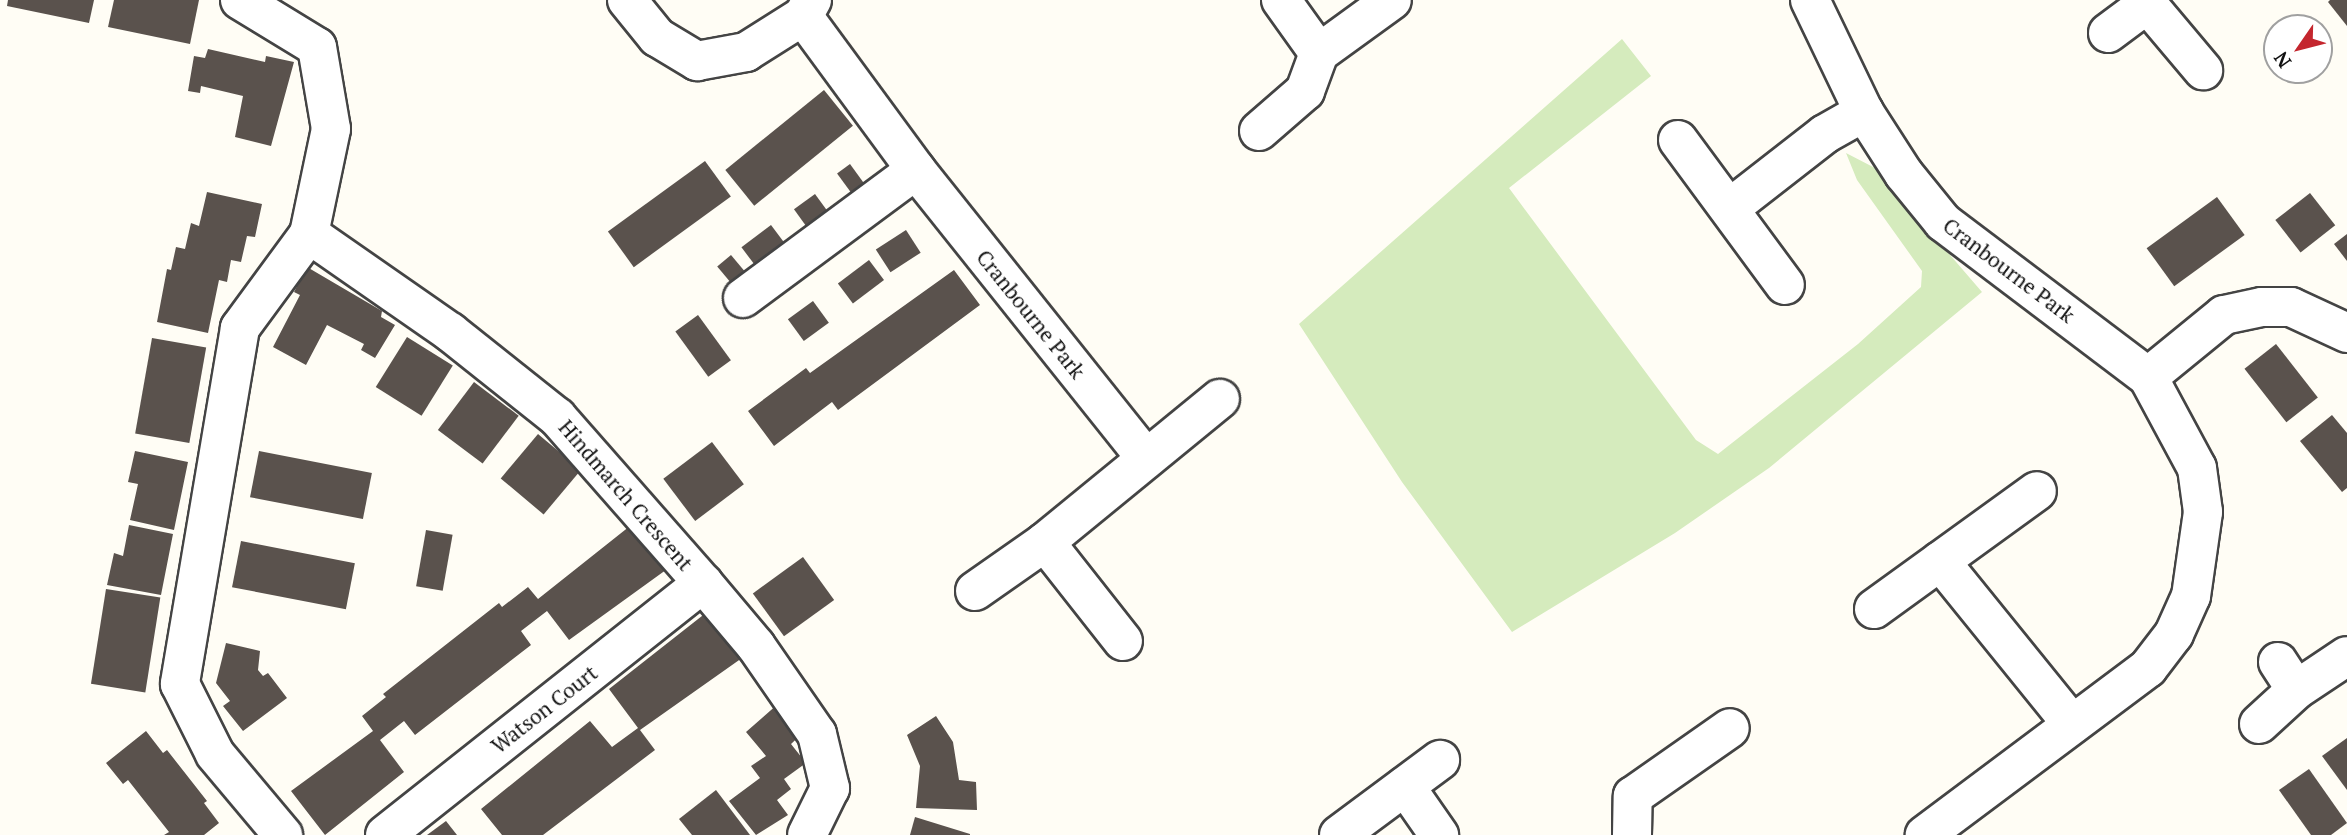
<!DOCTYPE html>
<style>
body{margin:0}
#map{position:relative;width:2347px;height:835px;overflow:hidden;background:#fffdf5;font-family:"PT Serif",serif}
div>[style]{position:absolute}
.green>*{inset:0;background:#d5ebbd}
.building>*{inset:0;background:#5a524d;transform-origin:0 0}
.roads{filter:drop-shadow(2px 0 #444) drop-shadow(-2px 0 #444) drop-shadow(0 2px #444) drop-shadow(0 -2px #444)}
.minor>*{height:38px;margin:-19px;padding:0 19px;transform-origin:19px;border-radius:19px;background:#fff}
span{translate:-50% -50%;white-space:nowrap;text-align:center;line-height:1.15;-webkit-text-stroke:7px #fff;paint-order:stroke}
.street-label{font-size:21px;color:#111}
.north{position:absolute;left:2263px;top:14px;width:70px;height:70px;box-sizing:border-box;background:#fff;border:2px solid #a0a0a0;border-radius:50%;rotate:235deg;font-size:19px;font-weight:700;line-height:28px;text-align:center;color:#111}
.north::after{content:'';display:block;margin:auto;width:24px;height:32px;background:#c4262e;clip-path:polygon(50% 0,100% 100%,50% 72%,0 100%)}
</style>
<div id="map">
<div class="green">
<div style="clip-path:polygon(1622px 39px,1651px 76px,1509px 188px,1696px 440px,1718px 454px,1858px 344px,1921px 287px,1922px 271px,1857px 180px,1846px 153px,1875px 168px,1982px 292px,1769px 468px,1675px 533px,1512px 632px,1402px 482px,1299px 324px)"></div>
</div>
<div class="building">
<div style="clip-path:polygon(8px 0,94px 0,89px 23px,7px 6px)"></div>
<div style="clip-path:polygon(114px 0,199px 0,190px 44px,108px 27px)"></div>
<div style="clip-path:polygon(2330px 0,2347px 0,2347px 26px,2328px 2px)"></div>
<div style="clip-path:polygon(208px 49px,265px 62px,266px 56px,294px 62px,271px 146px,235px 137px,243px 96px,201px 86px,200px 93px,188px 91px,194px 56px,205px 58px)"></div>
<div style="left:824px;top:90px;width:46px;height:127px;rotate:51deg"></div>
<div style="left:705px;top:161px;width:44px;height:120px;rotate:54deg"></div>
<div style="left:850px;top:164px;width:29px;height:16px;rotate:54deg"></div>
<div style="clip-path:polygon(207px 192px,262px 204px,255px 237px,247px 236px,241px 262px,231px 260px,227px 282px,219px 280px,208px 333px,157px 322px,167px 269px,171px 270px,176px 247px,185px 249px,191px 223px,199px 226px)"></div>
<div style="left:2310px;top:193px;width:41px;height:44px;rotate:52deg"></div>
<div style="left:815px;top:194px;width:27px;height:26px;rotate:54deg"></div>
<div style="left:2217px;top:197px;width:47px;height:87px;rotate:54deg"></div>
<div style="left:771px;top:225px;width:30px;height:37px;rotate:53deg"></div>
<div style="left:906px;top:230px;width:27px;height:36px;rotate:57deg"></div>
<div style="clip-path:polygon(2347px 234px,2347px 261px,2334px 244px)"></div>
<div style="left:731px;top:255px;width:30px;height:18px;rotate:50deg"></div>
<div style="left:869px;top:260px;width:25px;height:39px;rotate:53deg"></div>
<div style="clip-path:polygon(307px 267px,382px 311px,381px 317px,395px 325px,375px 358px,361px 350px,364px 344px,327px 325px,306px 365px,273px 347px,300px 295px,294px 292px)"></div>
<div style="clip-path:polygon(954px 270px,980px 305px,838px 410px,832px 402px,774px 446px,748px 411px,806px 368px,810px 373px)"></div>
<div style="left:813px;top:301px;width:27px;height:31px;rotate:54deg"></div>
<div style="left:698px;top:315px;width:56px;height:28px;rotate:54deg"></div>
<div style="left:407px;top:337px;width:54px;height:59px;rotate:32deg"></div>
<div style="left:152px;top:338px;width:55px;height:97px;rotate:10deg"></div>
<div style="left:2276px;top:344px;width:68px;height:40px;rotate:52deg"></div>
<div style="left:474px;top:382px;width:56px;height:60px;rotate:37deg"></div>
<div style="clip-path:polygon(2332px 415px,2347px 433px,2347px 488px,2342px 492px,2300px 441px)"></div>
<div style="left:538px;top:434px;width:56px;height:58px;rotate:40deg"></div>
<div style="left:712px;top:442px;width:53px;height:61px;rotate:53deg"></div>
<div style="clip-path:polygon(135px 451px,188px 462px,174px 530px,130px 520px,138px 484px,128px 482px)"></div>
<div style="left:259px;top:451px;width:115px;height:47px;rotate:11deg"></div>
<div style="clip-path:polygon(635px 522px,670px 567px,569px 640px,547px 611px,521px 631px,531px 645px,415px 735px,404px 721px,380px 740px,404px 772px,325px 835px,291px 791px,373px 731px,362px 716px,386px 697px,383px 694px,499px 603px,502px 607px,528px 587px,538px 599px)"></div>
<div style="clip-path:polygon(129px 525px,173px 534px,161px 595px,107px 585px,114px 553px,123px 556px)"></div>
<div style="left:426px;top:530px;width:27px;height:57px;rotate:10deg"></div>
<div style="left:241px;top:541px;width:116px;height:47px;rotate:11deg"></div>
<div style="left:803px;top:557px;width:53px;height:62px;rotate:54deg"></div>
<div style="left:106px;top:589px;width:55px;height:96px;rotate:9deg"></div>
<div style="clip-path:polygon(707px 612px,742px 658px,640px 730px,655px 750px,543px 835px,502px 835px,481px 809px,590px 721px,612px 747px,638px 728px,609px 689px)"></div>
<div style="clip-path:polygon(226px 643px,260px 651px,258px 670px,263px 676px,268px 673px,287px 698px,243px 731px,223px 706px,230px 701px,216px 683px)"></div>
<div style="clip-path:polygon(779px 703px,807px 729px,791px 744px,806px 763px,784px 779px,791px 789px,777px 800px,788px 815px,756px 835px,729px 801px,760px 778px,751px 766px,766px 756px,746px 732px)"></div>
<div style="clip-path:polygon(936px 716px,953px 742px,959px 780px,976px 782px,977px 810px,916px 808px,920px 766px,907px 735px)"></div>
<div style="clip-path:polygon(146px 731px,163px 753px,167px 750px,207px 801px,204px 803px,219px 823px,204px 835px,164px 835px,169px 832px,128px 780px,123px 784px,106px 763px)"></div>
<div style="clip-path:polygon(2347px 738px,2347px 790px,2322px 756px)"></div>
<div style="clip-path:polygon(2309px 769px,2347px 823px,2331px 835px,2311px 835px,2279px 790px)"></div>
<div style="clip-path:polygon(716px 790px,750px 835px,692px 835px,679px 819px)"></div>
<div style="clip-path:polygon(915px 817px,970px 834px,970px 835px,910px 835px)"></div>
<div style="clip-path:polygon(446px 821px,457px 835px,427px 835px)"></div>
</div>
<div class="roads">
<div class="minor">
<div style="left:240px;top:0;width:90px;rotate:31.4deg"></div>
<div style="left:317px;top:47px;width:83px;rotate:80.3deg"></div>
<div style="left:331px;top:129px;width:107px;rotate:101.8deg"></div>
<div style="left:309px;top:234px;width:117px;rotate:126.3deg"></div>
<div style="left:240px;top:328px;width:361px;rotate:99.6deg"></div>
<div style="left:180px;top:684px;width:78px;rotate:63.4deg"></div>
<div style="left:215px;top:754px;width:106px;rotate:50deg"></div>
<div style="left:627px;top:0;width:48px;rotate:51deg"></div>
<div style="left:657px;top:37px;width:47px;rotate:31deg"></div>
<div style="left:697px;top:61px;width:50px;rotate:-10.4deg"></div>
<div style="left:746px;top:52px;width:67px;rotate:-32.3deg"></div>
<div style="left:812px;top:0;width:18px;rotate:119deg"></div>
<div style="left:803px;top:16px;width:191px;rotate:53.7deg"></div>
<div style="left:916px;top:170px;width:369px;rotate:51.4deg"></div>
<div style="left:1281px;top:0;width:65px;rotate:54.4deg"></div>
<div style="left:1810px;top:0;width:124px;rotate:64.3deg"></div>
<div style="left:1864px;top:112px;width:74px;rotate:57.2deg"></div>
<div style="left:1904px;top:174px;width:62px;rotate:50.9deg"></div>
<div style="left:1943px;top:222px;width:257px;rotate:37.1deg"></div>
<div style="left:2148px;top:377px;width:103px;rotate:61.7deg"></div>
<div style="left:2197px;top:468px;width:44px;rotate:82.2deg"></div>
<div style="left:2203px;top:512px;width:85px;rotate:98.1deg"></div>
<div style="left:2191px;top:596px;width:42px;rotate:114.1deg"></div>
<div style="left:2174px;top:634px;width:43px;rotate:127.4deg"></div>
<div style="left:2148px;top:668px;width:279px;rotate:143.2deg"></div>
<div style="left:2144px;top:0;width:92px;rotate:49.9deg"></div>
<div style="left:2108px;top:33px;width:49px;rotate:-36.6deg"></div>
<div style="left:1259px;top:131px;width:61px;rotate:-41deg"></div>
<div style="left:1305px;top:91px;width:40px;rotate:-69.8deg"></div>
<div style="left:1319px;top:53px;width:90px;rotate:-36deg"></div>
<div style="left:1678px;top:140px;width:180px;rotate:53.6deg"></div>
<div style="left:1730px;top:208px;width:120px;rotate:-37.9deg"></div>
<div style="left:1825px;top:134px;width:45px;rotate:-29.4deg"></div>
<div style="left:309px;top:234px;width:172px;rotate:34.8deg"></div>
<div style="left:450px;top:332px;width:137px;rotate:38.5deg"></div>
<div style="left:557px;top:417px;width:221px;rotate:48.7deg"></div>
<div style="left:703px;top:583px;width:82px;rotate:49.9deg"></div>
<div style="left:756px;top:646px;width:107px;rotate:55.3deg"></div>
<div style="left:817px;top:734px;width:56px;rotate:76.5deg"></div>
<div style="left:830px;top:788px;width:52px;rotate:116.1deg"></div>
<div style="left:743px;top:298px;width:215px;rotate:-36.5deg"></div>
<div style="left:2148px;top:377px;width:98px;rotate:-39.2deg"></div>
<div style="left:2224px;top:315px;width:39px;rotate:-12deg"></div>
<div style="left:2262px;top:307px;width:29px"></div>
<div style="left:2291px;top:307px;width:62px;rotate:24.9deg"></div>
<div style="left:1045px;top:542px;width:126px;rotate:51.8deg"></div>
<div style="left:1940px;top:561px;width:210px;rotate:51deg"></div>
<div style="left:975px;top:591px;width:85px;rotate:-35deg"></div>
<div style="left:1045px;top:542px;width:226px;rotate:-39.3deg"></div>
<div style="left:1874px;top:609px;width:201px;rotate:-35.9deg"></div>
<div style="left:2278px;top:662px;width:33px;rotate:57deg"></div>
<div style="left:2259px;top:724px;width:50px;rotate:-42.6deg"></div>
<div style="left:2296px;top:690px;width:61px;rotate:-33.7deg"></div>
<div style="left:1405px;top:786px;width:60px;rotate:55.2deg"></div>
<div style="left:385px;top:835px;width:406px;rotate:-38.4deg"></div>
<div style="left:1339px;top:835px;width:126px;rotate:-36.6deg"></div>
<div style="left:1632px;top:835px;width:39px;rotate:-89deg"></div>
<div style="left:1633px;top:796px;width:118px;rotate:-35deg"></div>
</div>
</div>
<div class="street-label">
<span style="left:2009px;top:270px;rotate:37deg">Cranbourne Park</span>
<span style="left:1031px;top:314px;rotate:51deg">Cranbourne Park</span>
<span style="left:626px;top:495px;rotate:49deg">Hindmarch Crescent</span>
<span style="left:544px;top:709px;rotate:-38deg">Watson Court</span>
</div>
<div class="north">N</div>
</div>
